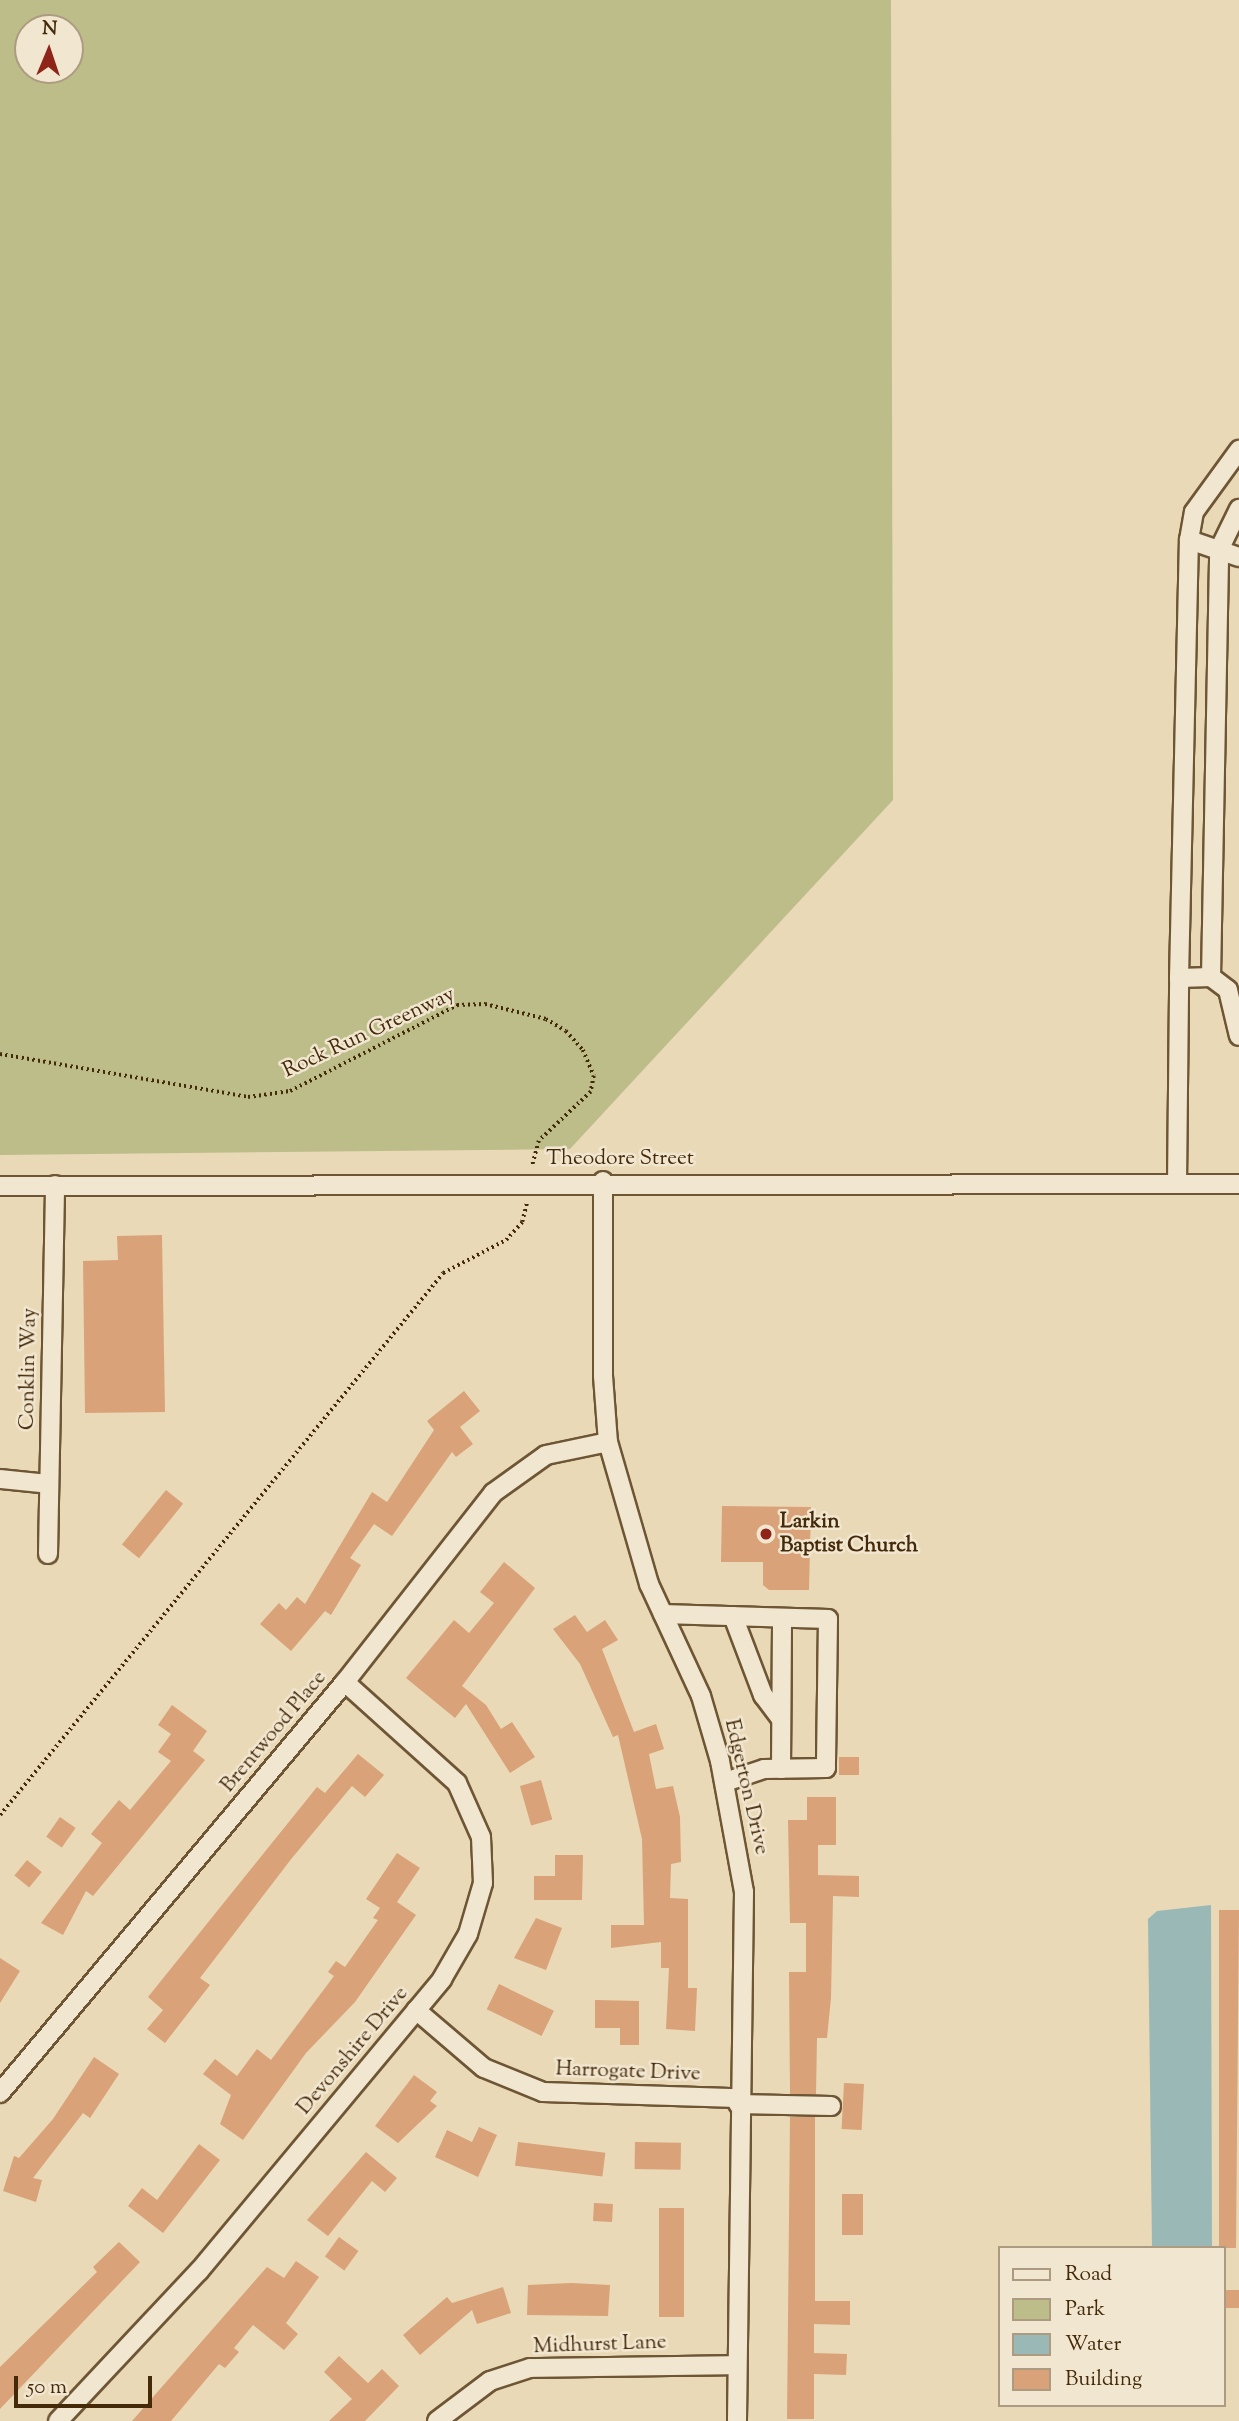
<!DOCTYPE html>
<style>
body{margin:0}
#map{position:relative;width:1239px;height:2421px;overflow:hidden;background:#e9d9b7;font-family:"Sorts Mill Goudy",serif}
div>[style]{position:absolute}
.green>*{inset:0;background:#bdbd8a}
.water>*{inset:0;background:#9ab9b6}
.building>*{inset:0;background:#d9a279;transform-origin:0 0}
.path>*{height:3.5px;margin-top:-1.75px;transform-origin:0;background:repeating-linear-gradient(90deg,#452a0a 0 2px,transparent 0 5.5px)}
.roads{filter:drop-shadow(2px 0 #6e5635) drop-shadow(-2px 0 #6e5635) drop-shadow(0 2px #6e5635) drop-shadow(0 -2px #6e5635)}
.minor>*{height:18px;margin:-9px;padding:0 9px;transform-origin:9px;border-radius:9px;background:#f1e6d0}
.dots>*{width:19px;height:19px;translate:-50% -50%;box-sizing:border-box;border:4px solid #f1e6d0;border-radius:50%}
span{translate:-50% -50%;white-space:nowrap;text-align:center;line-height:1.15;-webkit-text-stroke:5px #f1e6d0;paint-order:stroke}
.street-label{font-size:21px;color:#452a0a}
.poi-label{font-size:21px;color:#452a0a;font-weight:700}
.left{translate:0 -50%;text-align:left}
.legend{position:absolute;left:998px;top:2246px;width:228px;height:161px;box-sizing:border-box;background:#f1e6d0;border:2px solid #ac9b81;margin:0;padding:9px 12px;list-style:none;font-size:21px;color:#452a0a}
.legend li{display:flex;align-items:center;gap:14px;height:35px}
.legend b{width:35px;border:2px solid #ac9b81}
.north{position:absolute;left:14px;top:14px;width:70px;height:70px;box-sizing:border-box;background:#f1e6d0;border:2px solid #ac9b81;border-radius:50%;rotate:2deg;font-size:19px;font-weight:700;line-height:28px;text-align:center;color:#452a0a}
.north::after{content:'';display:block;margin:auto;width:24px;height:32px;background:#8f2418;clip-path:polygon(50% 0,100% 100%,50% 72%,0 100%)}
.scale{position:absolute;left:14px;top:2376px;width:138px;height:32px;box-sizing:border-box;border:4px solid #452a0a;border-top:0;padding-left:9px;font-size:21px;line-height:24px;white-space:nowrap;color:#452a0a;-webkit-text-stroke:5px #f1e6d0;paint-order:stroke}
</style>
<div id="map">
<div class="green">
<div style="clip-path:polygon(evenodd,0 0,891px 0,893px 800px,570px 1149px,0 1155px,0 0,70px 28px,70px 70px,28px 70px,28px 28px,70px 28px)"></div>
</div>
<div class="water">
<div style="clip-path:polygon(1211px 1905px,1212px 2248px,1152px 2248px,1148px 1919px,1157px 1911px)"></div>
</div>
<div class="building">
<div style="clip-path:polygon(162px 1235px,165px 1412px,85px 1413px,83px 1261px,118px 1260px,117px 1236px)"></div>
<div style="clip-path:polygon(464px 1391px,480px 1411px,460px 1427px,473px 1444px,456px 1457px,452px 1452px,392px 1536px,374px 1524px,350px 1558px,361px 1565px,331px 1615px,325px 1611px,291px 1651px,260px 1624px,279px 1603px,286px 1610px,297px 1597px,305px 1604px,372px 1492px,387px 1502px,434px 1430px,427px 1421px)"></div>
<div style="left:166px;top:1490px;width:22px;height:70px;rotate:39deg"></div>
<div style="clip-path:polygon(722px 1506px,811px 1507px,809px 1590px,769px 1590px,763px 1585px,763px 1562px,721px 1562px)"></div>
<div style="clip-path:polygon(504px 1562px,535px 1588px,462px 1686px,486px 1705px,501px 1729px,512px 1722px,535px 1757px,510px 1773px,466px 1704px,455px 1718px,406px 1678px,454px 1620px,469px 1633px,494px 1603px,480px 1592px)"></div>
<div style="clip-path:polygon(575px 1615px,587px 1632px,605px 1620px,618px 1640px,602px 1649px,634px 1732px,656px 1724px,664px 1749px,649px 1754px,656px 1789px,673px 1786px,680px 1817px,681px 1862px,671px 1864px,670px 1898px,688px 1899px,688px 1988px,697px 1988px,695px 2031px,666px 2029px,669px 1968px,661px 1968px,661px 1942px,611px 1948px,611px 1925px,644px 1925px,642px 1839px,618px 1735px,613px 1737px,580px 1664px,553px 1629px)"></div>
<div style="clip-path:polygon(172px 1705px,207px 1731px,193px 1751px,205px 1760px,93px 1896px,86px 1891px,63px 1935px,41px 1923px,102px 1843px,91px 1834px,119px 1800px,130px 1810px,171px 1761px,158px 1752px,171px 1734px,158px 1725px)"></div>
<div style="clip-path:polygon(358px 1754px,384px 1775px,365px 1797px,352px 1786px,292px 1858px,200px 1978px,210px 1985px,165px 2043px,147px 2029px,163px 2010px,148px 1997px,317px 1787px,325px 1793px)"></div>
<div style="left:839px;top:1757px;width:20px;height:18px"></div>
<div style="left:541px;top:1780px;width:41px;height:22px;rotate:74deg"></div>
<div style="clip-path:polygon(807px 1797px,836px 1797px,836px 1845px,818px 1845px,818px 1875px,859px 1876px,859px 1897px,833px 1896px,831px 1998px,827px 2038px,817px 2038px,816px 2094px,790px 2094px,789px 1972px,806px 1972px,806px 1923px,790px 1923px,788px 1820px,807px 1820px)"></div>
<div style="left:60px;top:1817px;width:19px;height:24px;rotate:35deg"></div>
<div style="clip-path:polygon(397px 1853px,420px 1868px,397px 1902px,416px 1915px,355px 2002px,306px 2053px,243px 2140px,220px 2124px,231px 2095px,203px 2074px,215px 2059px,237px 2076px,257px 2049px,271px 2060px,334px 1976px,328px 1972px,336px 1961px,345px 1967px,378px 1920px,373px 1918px,380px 1908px,366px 1899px)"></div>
<div style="clip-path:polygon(555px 1855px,583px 1855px,582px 1900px,534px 1900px,534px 1876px,555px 1876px)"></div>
<div style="left:27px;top:1860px;width:19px;height:20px;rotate:39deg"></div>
<div style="clip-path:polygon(1219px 1910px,1239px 1910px,1236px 2248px,1219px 2248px)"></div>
<div style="clip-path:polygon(536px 1918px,562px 1928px,546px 1970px,514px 1958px)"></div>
<div style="clip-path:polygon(0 1958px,20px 1971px,0 2003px)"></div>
<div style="left:499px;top:1984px;width:61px;height:28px;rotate:26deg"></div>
<div style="clip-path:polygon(595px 2000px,639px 2001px,639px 2045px,620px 2045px,620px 2028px,595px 2028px)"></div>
<div style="clip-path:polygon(94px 2057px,119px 2074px,90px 2118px,83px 2113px,33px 2178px,42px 2180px,36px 2202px,3px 2191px,14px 2156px,19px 2158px,53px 2119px)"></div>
<div style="clip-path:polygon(414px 2075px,437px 2092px,430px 2101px,437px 2106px,398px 2143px,375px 2126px)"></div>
<div style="left:844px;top:2083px;width:20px;height:46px;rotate:3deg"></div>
<div style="clip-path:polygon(790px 2117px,815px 2117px,815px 2301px,850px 2301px,850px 2325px,814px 2324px,814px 2353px,847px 2354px,846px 2375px,814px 2374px,814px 2419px,787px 2419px)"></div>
<div style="clip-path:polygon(479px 2127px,497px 2135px,478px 2177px,435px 2157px,447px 2130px,472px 2142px)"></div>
<div style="left:518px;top:2142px;width:88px;height:24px;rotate:7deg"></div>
<div style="left:635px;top:2142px;width:46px;height:27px;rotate:1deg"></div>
<div style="clip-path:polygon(199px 2144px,220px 2160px,163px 2233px,128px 2206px,142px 2188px,157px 2200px)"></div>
<div style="clip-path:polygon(366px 2152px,397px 2178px,385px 2192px,372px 2181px,328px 2236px,307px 2220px)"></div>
<div style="left:842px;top:2194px;width:21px;height:41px"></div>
<div style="left:594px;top:2203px;width:19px;height:18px;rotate:3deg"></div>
<div style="left:659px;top:2208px;width:25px;height:109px"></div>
<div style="left:339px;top:2237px;width:24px;height:24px;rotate:36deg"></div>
<div style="clip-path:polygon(119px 2242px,140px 2262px,0 2409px,0 2367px,97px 2272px,93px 2267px)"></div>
<div style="clip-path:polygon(296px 2261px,319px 2277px,286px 2323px,298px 2334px,284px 2350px,253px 2325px,234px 2348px,239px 2352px,225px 2368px,219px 2364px,171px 2421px,132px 2421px,267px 2267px,284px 2278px)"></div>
<div style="clip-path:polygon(571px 2283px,610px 2285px,608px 2316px,527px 2315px,528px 2285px)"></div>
<div style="clip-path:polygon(503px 2287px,511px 2313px,477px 2324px,472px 2310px,420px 2355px,403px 2335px,447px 2297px,452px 2303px)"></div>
<div style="left:1223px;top:2290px;width:16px;height:18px"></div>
<div style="clip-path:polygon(339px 2356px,368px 2383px,382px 2369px,399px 2386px,365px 2421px,329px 2421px,352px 2399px,324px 2372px)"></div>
</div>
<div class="path">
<div style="left:0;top:1054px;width:252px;rotate:9.8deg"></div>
<div style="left:248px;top:1097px;width:42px;rotate:-8.1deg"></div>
<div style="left:290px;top:1091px;width:188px;rotate:-27.2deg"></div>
<div style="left:457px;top:1005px;width:28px;rotate:-2deg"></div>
<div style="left:485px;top:1004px;width:63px;rotate:13.8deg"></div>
<div style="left:546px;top:1019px;width:23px;rotate:31deg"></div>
<div style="left:566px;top:1031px;width:25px;rotate:48deg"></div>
<div style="left:583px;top:1050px;width:28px;rotate:67deg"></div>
<div style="left:594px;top:1076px;width:16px;rotate:101deg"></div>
<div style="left:591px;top:1092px;width:71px;rotate:136.7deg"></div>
<div style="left:539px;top:1141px;width:27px;rotate:105deg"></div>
<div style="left:0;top:1815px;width:700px;rotate:-50.74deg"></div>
<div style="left:443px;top:1273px;width:71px;rotate:-27.6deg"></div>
<div style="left:506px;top:1240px;width:24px;rotate:-48deg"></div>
<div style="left:522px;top:1222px;width:21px;rotate:-76deg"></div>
</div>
<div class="roads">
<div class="minor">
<div style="left:1189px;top:540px;width:53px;rotate:18.8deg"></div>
<div style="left:1211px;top:977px;width:427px;rotate:-88.9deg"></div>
<div style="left:1219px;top:550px;width:46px;rotate:-64deg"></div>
<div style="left:1179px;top:978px;width:438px;rotate:-88.7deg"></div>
<div style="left:1189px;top:540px;width:28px;rotate:-80deg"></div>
<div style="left:1194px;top:512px;width:77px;rotate:-54deg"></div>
<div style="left:603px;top:1181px;width:195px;rotate:90deg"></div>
<div style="left:603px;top:1376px;width:66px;rotate:85.7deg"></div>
<div style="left:608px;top:1442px;width:148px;rotate:73.9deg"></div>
<div style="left:649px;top:1584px;width:123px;rotate:65.1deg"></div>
<div style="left:701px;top:1696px;width:68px;rotate:73.7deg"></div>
<div style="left:720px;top:1761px;width:133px;rotate:79.6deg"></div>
<div style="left:744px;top:1892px;width:529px;rotate:90.76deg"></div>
<div style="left:1177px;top:1184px;width:206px;rotate:-89.4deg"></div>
<div style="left:1179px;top:978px;width:32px;rotate:-2deg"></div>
<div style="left:1211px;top:977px;width:21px;rotate:37deg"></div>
<div style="left:1228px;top:990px;width:47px;rotate:76.6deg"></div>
<div style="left:0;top:1186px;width:1239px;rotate:-0.09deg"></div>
<div style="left:0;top:1479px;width:49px;rotate:5.8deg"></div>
<div style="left:48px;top:1554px;width:369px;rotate:-88.9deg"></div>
<div style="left:663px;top:1614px;width:165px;rotate:1.7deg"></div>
<div style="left:828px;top:1619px;width:149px;rotate:90.8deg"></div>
<div style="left:826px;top:1768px;width:62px;rotate:179.1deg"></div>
<div style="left:764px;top:1769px;width:41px;rotate:161.6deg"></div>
<div style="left:733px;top:1616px;width:85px;rotate:69.2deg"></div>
<div style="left:763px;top:1695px;width:30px;rotate:53deg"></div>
<div style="left:781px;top:1769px;width:151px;rotate:-89.6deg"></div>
<div style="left:416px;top:2010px;width:89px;rotate:40.5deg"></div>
<div style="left:484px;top:2068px;width:64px;rotate:22.1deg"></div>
<div style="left:543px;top:2092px;width:195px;rotate:1.8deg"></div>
<div style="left:0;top:2093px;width:537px;rotate:-49.99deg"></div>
<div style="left:345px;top:1682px;width:240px;rotate:-51.9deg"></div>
<div style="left:493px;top:1493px;width:65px;rotate:-35.6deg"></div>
<div style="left:546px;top:1455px;width:63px;rotate:-11.8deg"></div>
<div style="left:738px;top:2104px;width:93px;rotate:1.2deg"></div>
<div style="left:58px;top:2421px;width:206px;rotate:-46.8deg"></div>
<div style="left:199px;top:2271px;width:380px;rotate:-50.2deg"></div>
<div style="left:442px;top:1979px;width:52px;rotate:-60deg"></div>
<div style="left:468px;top:1934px;width:53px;rotate:-73.6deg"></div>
<div style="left:483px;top:1883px;width:46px;rotate:-92.5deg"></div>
<div style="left:481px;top:1837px;width:59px;rotate:-114deg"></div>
<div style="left:457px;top:1783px;width:151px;rotate:-138deg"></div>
<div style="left:437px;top:2421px;width:66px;rotate:-37deg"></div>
<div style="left:490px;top:2381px;width:42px;rotate:-18deg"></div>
<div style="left:530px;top:2368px;width:207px;rotate:-0.8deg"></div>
</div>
</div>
<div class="dots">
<div style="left:766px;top:1534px;background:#8f2418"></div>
</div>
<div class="street-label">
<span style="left:369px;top:1033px;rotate:-25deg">Rock Run Greenway</span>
<span style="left:620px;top:1159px">Theodore Street</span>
<span style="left:29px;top:1369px;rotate:-89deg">Conklin Way</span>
<span style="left:274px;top:1732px;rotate:-50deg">Brentwood Place</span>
<span style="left:746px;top:1787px;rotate:77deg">Edgerton Drive</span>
<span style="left:353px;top:2051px;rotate:-50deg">Devonshire Drive</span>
<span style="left:628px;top:2072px;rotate:2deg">Harrogate Drive</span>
<span style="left:600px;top:2345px;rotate:-2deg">Midhurst Lane</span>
</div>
<div class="poi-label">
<span class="left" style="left:780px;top:1534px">Larkin<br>Baptist Church</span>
</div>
<ul class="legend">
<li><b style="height:9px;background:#f1e6d0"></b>Road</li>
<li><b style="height:19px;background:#bdbd8a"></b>Park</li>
<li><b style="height:19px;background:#9ab9b6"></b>Water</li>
<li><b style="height:19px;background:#d9a279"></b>Building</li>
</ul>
<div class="north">N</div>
<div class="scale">50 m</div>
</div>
